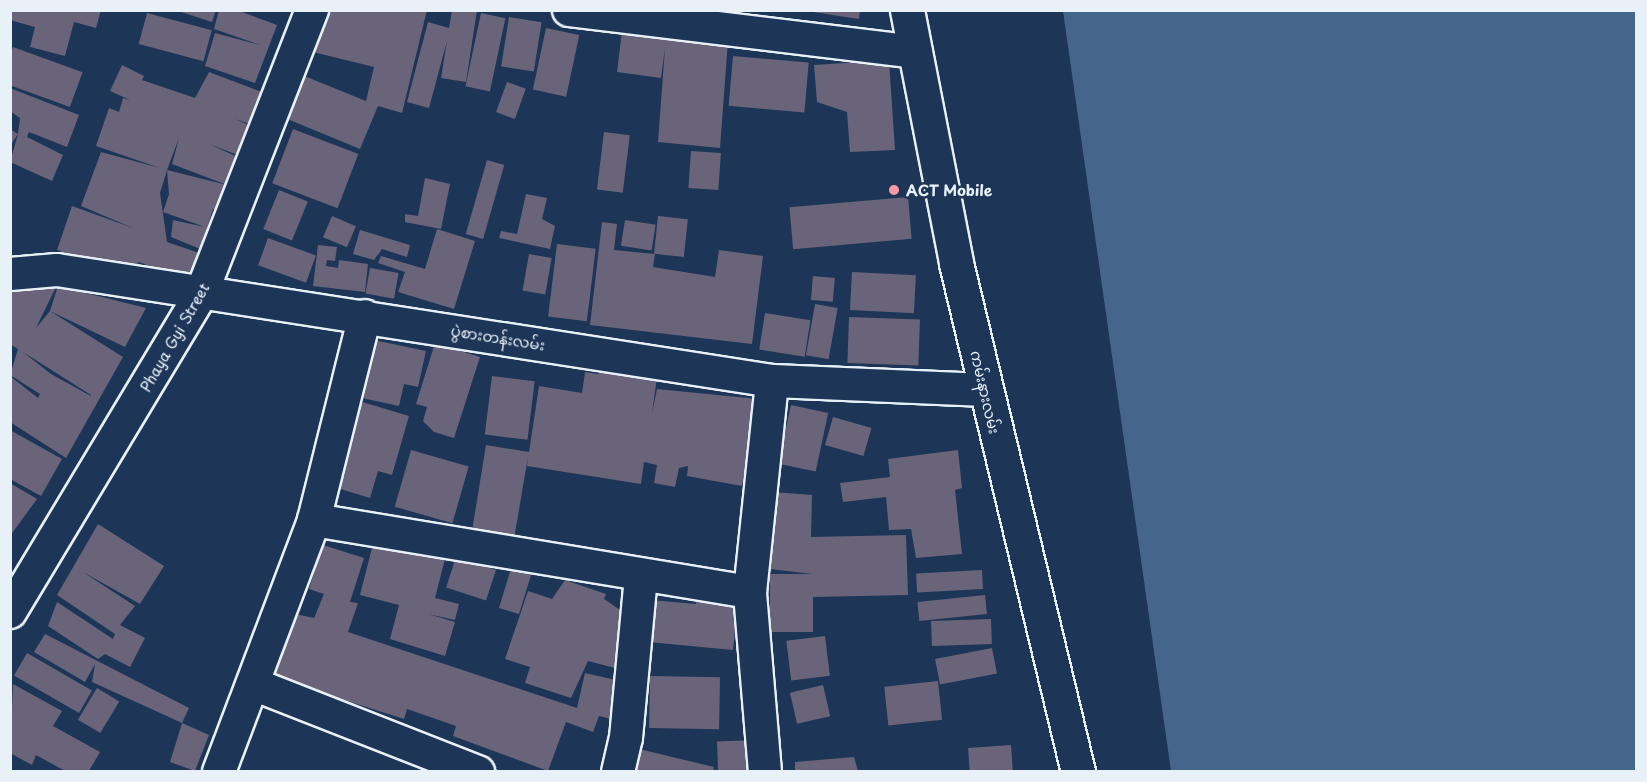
<!DOCTYPE html>
<meta charset="utf-8">
<style>
body{margin:0}
#map{position:relative;width:1647px;height:782px;overflow:hidden;background:#1d3557;font-family:"Playpen Sans","Noto Sans Myanmar",sans-serif}
div>[style]{position:absolute}
.water>*{inset:0;background:#45668a}
.building>*{inset:0;background:#696479;transform-origin:0 0}
.roads{filter:drop-shadow(2px 0 #e8f1f8) drop-shadow(-2px 0 #e8f1f8) drop-shadow(0 2px #e8f1f8) drop-shadow(0 -2px #e8f1f8)}
.street>*{height:32px;margin:-16px;padding:0 16px;transform-origin:16px;border-radius:16px;background:#1d3557}
.secondary>*{height:33px;margin:-16.5px;padding:0 16.5px;transform-origin:16.5px;border-radius:16.5px;background:#1d3557}
.dots>*{width:16px;height:16px;translate:-50% -50%;box-sizing:border-box;border:3px solid #1d3557;border-radius:50%}
span{translate:-50% -50%;white-space:nowrap;text-align:center;line-height:1.15;-webkit-text-stroke:5px #1d3557;paint-order:stroke}
.poi-label{font-size:15px;color:#e8f1f8;font-weight:700}
.left{translate:0 -50%;text-align:left}
.street-label{font-size:15px;color:#e8f1f8}
.frame{position:absolute;inset:0;border:12px solid #e8f1f8;pointer-events:none}
</style>
<div id="map">
<div class="water">
<div style="clip-path:polygon(1063px 11px,1636px 11px,1636px 771px,1171px 771px)"></div>
</div>
<div class="building">
<div style="clip-path:polygon(10px 10px,101px 10px,96px 28px,74px 22px,65px 56px,30px 47px,35px 27px,10px 20px)"></div>
<div style="clip-path:polygon(175px 10px,216px 10px,212px 22px)"></div>
<div style="clip-path:polygon(219px 10px,237px 10px,277px 25px,255px 83px,205px 66px,215px 33px,260px 45px,214px 29px)"></div>
<div style="clip-path:polygon(323px 10px,427px 10px,402px 113px,378px 106px,360px 149px,285px 118px,302px 75px,366px 101px,374px 67px,313px 52px)"></div>
<div style="clip-path:polygon(452px 10px,477px 10px,466px 82px,441px 78px,447px 41px,429px 108px,407px 102px,428px 22px,449px 28px)"></div>
<div style="clip-path:polygon(800px 10px,860px 10px,859px 19px)"></div>
<div style="left:147px;top:13px;width:67px;height:32px;rotate:15deg"></div>
<div style="left:481px;top:13px;width:25px;height:75px;rotate:12deg"></div>
<div style="left:509px;top:17px;width:33px;height:50px;rotate:9deg"></div>
<div style="left:546px;top:28px;width:34px;height:63px;rotate:12deg"></div>
<div style="clip-path:polygon(622px 31px,728px 41px,720px 148px,658px 142px,665px 48px,661px 78px,617px 72px)"></div>
<div style="left:13px;top:47px;width:74px;height:37px;rotate:20deg"></div>
<div style="left:733px;top:56px;width:76px;height:50px;rotate:5deg"></div>
<div style="clip-path:polygon(889px 60px,895px 150px,850px 152px,847px 112px,817px 102px,814px 65px)"></div>
<div style="clip-path:polygon(122px 65px,144px 76px,142px 80px,195px 98px,209px 72px,267px 94px,255px 126px,235px 119px,255px 128px,243px 157px,209px 144px,242px 159px,220px 212px,213px 209px,207px 228px,220px 232px,210px 253px,171px 237px,173px 220px,205px 227px,163px 212px,169px 194px,167px 170px,227px 185px,172px 164px,179px 138px,167px 170px,160px 193px,167px 242px,211px 257px,200px 286px,139px 262px,129px 276px,57px 250px,72px 206px,133px 228px,81px 206px,101px 152px,160px 168px,96px 146px,109px 108px,119px 112px,123px 98px,130px 100px,110px 91px)"></div>
<div style="left:507px;top:82px;width:20px;height:32px;rotate:20deg"></div>
<div style="clip-path:polygon(10px 88px,79px 115px,67px 147px,29px 132px,27px 137px,63px 155px,52px 181px,10px 162px,18px 134px,10px 146px,10px 129px,18px 134px,20px 118px,10px 111px)"></div>
<div style="left:293px;top:129px;width:70px;height:58px;rotate:21deg"></div>
<div style="left:604px;top:132px;width:26px;height:58px;rotate:7deg"></div>
<div style="left:691px;top:151px;width:30px;height:37px;rotate:4deg"></div>
<div style="left:487px;top:160px;width:18px;height:77px;rotate:16deg"></div>
<div style="clip-path:polygon(425px 178px,450px 184px,441px 229px,405px 222px,405px 214px,418px 216px)"></div>
<div style="left:279px;top:190px;width:31px;height:42px;rotate:22deg"></div>
<div style="clip-path:polygon(526px 194px,547px 198px,542px 219px,555px 226px,550px 249px,499px 238px,501px 231px,517px 234px)"></div>
<div style="left:908px;top:197px;width:42px;height:119px;rotate:85deg"></div>
<div style="left:332px;top:216px;width:26px;height:23px;rotate:23deg"></div>
<div style="left:658px;top:216px;width:30px;height:38px;rotate:6deg"></div>
<div style="left:625px;top:220px;width:31px;height:26px;rotate:9deg"></div>
<div style="clip-path:polygon(602px 222px,617px 224px,614px 250px,655px 254px,653px 267px,715px 277px,719px 250px,763px 256px,752px 344px,590px 325px)"></div>
<div style="clip-path:polygon(437px 229px,475px 241px,454px 309px,398px 292px,405px 272px,378px 263px,381px 256px,425px 269px)"></div>
<div style="clip-path:polygon(360px 230px,410px 245px,407px 257px,382px 249px,374px 260px,353px 254px)"></div>
<div style="left:268px;top:238px;width:51px;height:29px;rotate:20deg"></div>
<div style="left:557px;top:244px;width:39px;height:73px;rotate:7deg"></div>
<div style="clip-path:polygon(318px 245px,337px 247px,335px 261px,327px 260px,326px 266px,338px 268px,339px 260px,368px 264px,365px 292px,313px 286px)"></div>
<div style="left:529px;top:254px;width:23px;height:37px;rotate:10deg"></div>
<div style="left:370px;top:268px;width:29px;height:26px;rotate:10deg"></div>
<div style="left:852px;top:272px;width:64px;height:38px;rotate:3deg"></div>
<div style="left:813px;top:276px;width:22px;height:24px;rotate:5deg"></div>
<div style="clip-path:polygon(evenodd,10px 282px,55px 289px,36px 328px,50px 311px,58px 286px,146px 308px,125px 347px,50px 311px,123px 357px,66px 458px,10px 422px,10px 376px,38px 398px,40px 394px,10px 375px,18px 349px,10px 344px,10px 282px,23px 352px,91px 395px,91px 396px,51px 374px,23px 352px)"></div>
<div style="left:815px;top:304px;width:23px;height:52px;rotate:10deg"></div>
<div style="left:765px;top:313px;width:46px;height:37px;rotate:9deg"></div>
<div style="left:849px;top:317px;width:71px;height:46px;rotate:2deg"></div>
<div style="clip-path:polygon(374px 340px,426px 351px,418px 387px,404px 384px,399px 406px,362px 398px)"></div>
<div style="clip-path:polygon(435px 343px,480px 357px,454px 438px,434px 432px,423px 421px,427px 407px,416px 404px)"></div>
<div style="clip-path:polygon(601px 358px,659px 363px,652px 413px,657px 389px,758px 399px,742px 486px,687px 476px,688px 466px,679px 468px,675px 487px,654px 483px,657px 465px,644px 462px,641px 484px,527px 466px,528px 457px,514px 539px,472px 531px,486px 445px,529px 452px,539px 386px,582px 393px,585px 372px,599px 374px)"></div>
<div style="left:492px;top:376px;width:43px;height:59px;rotate:7deg"></div>
<div style="clip-path:polygon(359px 401px,409px 416px,392px 475px,378px 471px,370px 498px,334px 487px)"></div>
<div style="left:791px;top:405px;width:38px;height:60px;rotate:12deg"></div>
<div style="left:833px;top:417px;width:40px;height:29px;rotate:16deg"></div>
<div style="clip-path:polygon(10px 430px,62px 459px,41px 496px,10px 479px)"></div>
<div style="left:411px;top:450px;width:60px;height:59px;rotate:16deg"></div>
<div style="clip-path:polygon(958px 450px,962px 488px,955px 490px,962px 554px,916px 558px,911px 529px,889px 530px,886px 497px,843px 502px,840px 483px,890px 477px,888px 459px)"></div>
<div style="clip-path:polygon(10px 483px,37px 499px,10px 536px)"></div>
<div style="clip-path:polygon(773px 492px,812px 495px,811px 537px,906px 535px,908px 595px,813px 597px,813px 632px,770px 632px,770px 574px,812px 574px,770px 569px)"></div>
<div style="clip-path:polygon(98px 524px,164px 566px,140px 604px,83px 572px,135px 606px,120px 625px,145px 638px,130px 667px,105px 654px,98px 659px,48px 626px,57px 602px,113px 639px,115px 634px,57px 595px)"></div>
<div style="clip-path:polygon(374px 540px,445px 559px,435px 598px,459px 604px,455px 620px,428px 614px,455px 622px,445px 656px,390px 639px,399px 605px,360px 595px)"></div>
<div style="clip-path:polygon(323px 545px,364px 558px,350px 602px,358px 603px,348px 632px,577px 708px,585px 673px,620px 681px,611px 719px,599px 716px,593px 732px,566px 722px,548px 771px,453px 736px,456px 726px,407px 709px,404px 719px,338px 698px,330px 704px,272px 685px,295px 614px,314px 618px,324px 594px,309px 589px)"></div>
<div style="left:456px;top:557px;width:42px;height:32px;rotate:18deg"></div>
<div style="left:513px;top:562px;width:21px;height:48px;rotate:17deg"></div>
<div style="left:982px;top:570px;width:19px;height:66px;rotate:87deg"></div>
<div style="clip-path:polygon(565px 580px,606px 594px,604px 599px,629px 616px,615px 668px,588px 661px,571px 698px,525px 683px,530px 667px,505px 659px,528px 591px,552px 599px)"></div>
<div style="clip-path:polygon(697px 590px,739px 594px,733px 650px,648px 642px,651px 600px,696px 604px)"></div>
<div style="left:985px;top:595px;width:19px;height:68px;rotate:84deg"></div>
<div style="left:991px;top:619px;width:25px;height:60px;rotate:88deg"></div>
<div style="clip-path:polygon(45px 634px,189px 708px,182px 723px,209px 735px,195px 771px,170px 762px,182px 723px,92px 682px,95px 664px,85px 682px,34px 652px)"></div>
<div style="left:825px;top:636px;width:40px;height:39px;rotate:83deg"></div>
<div style="left:992px;top:648px;width:26px;height:58px;rotate:79deg"></div>
<div style="left:27px;top:653px;width:75px;height:26px;rotate:30deg"></div>
<div style="left:650px;top:676px;width:70px;height:52px;rotate:1deg"></div>
<div style="left:938px;top:681px;width:39px;height:54px;rotate:84deg"></div>
<div style="clip-path:polygon(13px 684px,62px 711px,53px 726px,100px 752px,89px 771px,65px 771px,36px 755px,32px 765px,10px 753px)"></div>
<div style="left:823px;top:685px;width:32px;height:34px;rotate:77deg"></div>
<div style="left:97px;top:688px;width:26px;height:37px;rotate:31deg"></div>
<div style="left:757px;top:740px;width:31px;height:40px;rotate:88deg"></div>
<div style="left:1011px;top:745px;width:26px;height:43px;rotate:86deg"></div>
<div style="clip-path:polygon(635px 748px,714px 767px,713px 771px,629px 771px)"></div>
<div style="clip-path:polygon(854px 757px,858px 771px,795px 771px,795px 762px)"></div>
</div>
<div class="roads">
<div class="street">
<div style="left:569px;top:10px;width:349px;rotate:6.9deg"></div>
<div style="left:10px;top:274px;width:47px;rotate:-4.9deg"></div>
<div style="left:57px;top:270px;width:724px;rotate:8.82deg"></div>
<div style="left:772px;top:381px;width:215px;rotate:2.4deg"></div>
<div style="left:314px;top:520px;width:442px;rotate:9.4deg"></div>
<div style="left:10px;top:612px;width:373px;rotate:-59deg"></div>
<div style="left:202px;top:292px;width:303px;rotate:-68.7deg"></div>
<div style="left:253px;top:684px;width:242px;rotate:21.4deg"></div>
<div style="left:219px;top:772px;width:269px;rotate:-69.3deg"></div>
<div style="left:314px;top:520px;width:210px;rotate:-76deg"></div>
<div style="left:618px;top:772px;width:35px;rotate:-77deg"></div>
<div style="left:626px;top:738px;width:164px;rotate:-84.7deg"></div>
<div style="left:765px;top:772px;width:181px;rotate:-94.8deg"></div>
<div style="left:750px;top:592px;width:212px;rotate:-84deg"></div>
</div>
<div class="secondary">
<div style="left:907px;top:10px;width:258px;rotate:79deg"></div>
<div style="left:956px;top:263px;width:523px;rotate:76.52deg"></div>
</div>
</div>
<div class="dots">
<div style="left:894px;top:190px;background:#ff9aa2"></div>
</div>
<div class="poi-label">
<span class="left" style="left:906px;top:190px">ACT Mobile</span>
</div>
<div class="street-label">
<span style="left:174px;top:337px;rotate:-60deg">Phaya Gyi Street</span>
<span style="left:498px;top:337px;rotate:9deg">ပွဲစားတန်းလမ်း</span>
<span style="left:986px;top:392px;rotate:77deg">ကမ်းနားလမ်း</span>
</div>
<div class="frame"></div>
</div>
